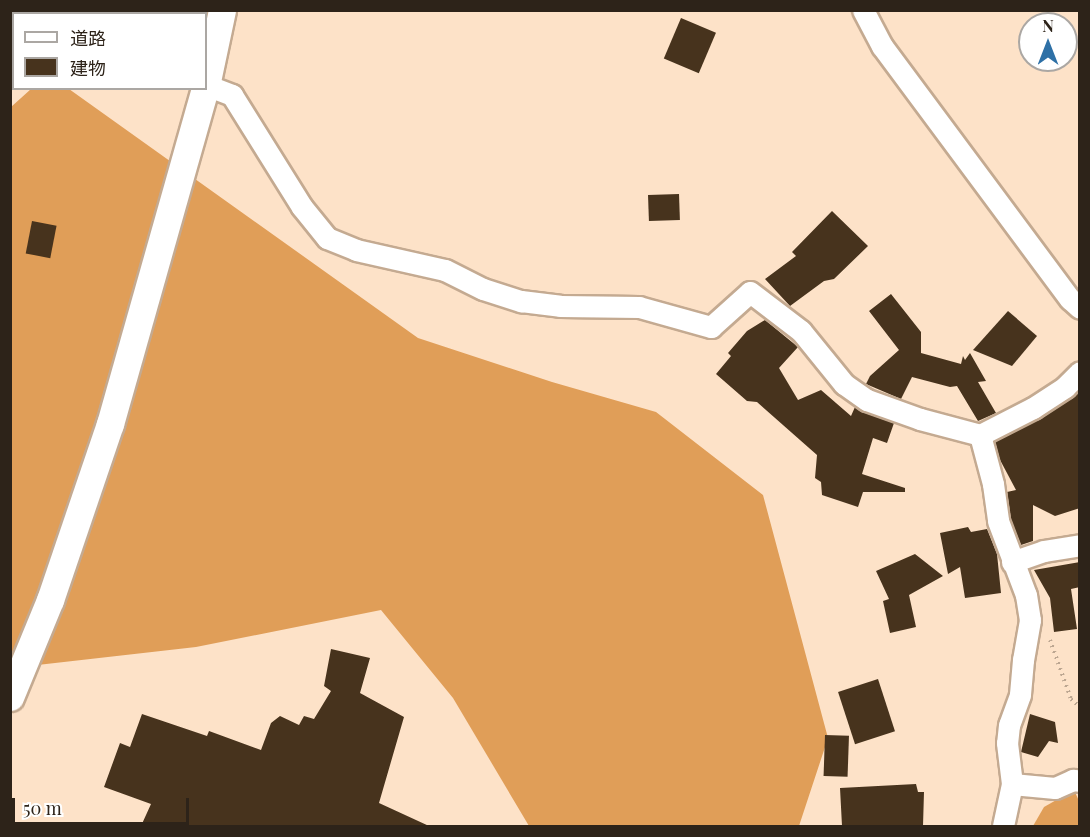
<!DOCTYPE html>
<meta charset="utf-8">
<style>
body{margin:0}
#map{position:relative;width:1090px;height:837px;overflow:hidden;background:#fde2c8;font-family:"Playfair Display","Noto Sans JP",serif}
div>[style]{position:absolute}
.forest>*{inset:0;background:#e09e58}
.building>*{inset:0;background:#47331d;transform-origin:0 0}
.path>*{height:4px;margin-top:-2px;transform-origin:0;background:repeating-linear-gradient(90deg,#bca691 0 1.5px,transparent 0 6px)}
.roads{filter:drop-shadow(2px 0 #c4aa91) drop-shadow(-2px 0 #c4aa91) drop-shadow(0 2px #c4aa91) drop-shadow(0 -2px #c4aa91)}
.minor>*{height:21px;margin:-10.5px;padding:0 10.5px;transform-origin:10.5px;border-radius:10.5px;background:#fff}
.tertiary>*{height:27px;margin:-13.5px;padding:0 13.5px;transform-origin:13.5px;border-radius:13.5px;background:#fff}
span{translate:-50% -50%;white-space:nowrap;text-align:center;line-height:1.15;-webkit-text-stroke:6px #fff;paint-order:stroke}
.frame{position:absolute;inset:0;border:12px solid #2d2319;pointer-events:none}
.legend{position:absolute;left:12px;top:12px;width:195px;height:78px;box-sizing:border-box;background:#fff;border:2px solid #aba7a3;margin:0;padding:8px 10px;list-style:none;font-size:18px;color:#2d2319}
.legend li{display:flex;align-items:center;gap:12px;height:30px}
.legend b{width:30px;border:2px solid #aba7a3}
.north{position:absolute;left:1018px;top:12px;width:60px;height:60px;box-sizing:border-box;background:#fff;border:2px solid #aba7a3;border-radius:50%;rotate:0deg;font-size:16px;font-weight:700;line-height:24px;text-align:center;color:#2d2319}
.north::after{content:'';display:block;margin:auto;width:21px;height:27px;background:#2e70a6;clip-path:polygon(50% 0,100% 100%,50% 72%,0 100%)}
.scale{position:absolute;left:12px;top:798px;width:177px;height:27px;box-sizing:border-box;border:3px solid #2d2319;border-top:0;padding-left:8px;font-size:18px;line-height:21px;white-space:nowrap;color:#2d2319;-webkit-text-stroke:4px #fff;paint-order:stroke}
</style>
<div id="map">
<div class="forest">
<div style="clip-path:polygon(31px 89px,69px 89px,418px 338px,552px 382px,656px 412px,763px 495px,828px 738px,799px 826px,529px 826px,453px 698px,381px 610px,196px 647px,11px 668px,11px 107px)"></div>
<div style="clip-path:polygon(1074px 790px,1079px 801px,1079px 826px,1033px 826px,1044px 807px)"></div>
</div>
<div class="building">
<div style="left:681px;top:18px;width:38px;height:44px;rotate:23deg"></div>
<div style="left:679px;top:194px;width:26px;height:31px;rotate:88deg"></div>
<div style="clip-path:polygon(832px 211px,868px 246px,834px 279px,824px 281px,790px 306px,765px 279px,796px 256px,792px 252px)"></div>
<div style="left:32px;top:221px;width:25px;height:33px;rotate:11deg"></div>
<div style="clip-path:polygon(891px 294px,921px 332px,921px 353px,961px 364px,963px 356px,965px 360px,970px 353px,986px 381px,978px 382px,996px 413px,978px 421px,957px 386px,950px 387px,912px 377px,901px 399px,866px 384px,870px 376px,899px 350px,869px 311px)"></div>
<div style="clip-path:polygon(1008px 311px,1037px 336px,1012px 366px,973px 350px)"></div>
<div style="clip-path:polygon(765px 320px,798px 347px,779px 368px,798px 400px,821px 390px,851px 416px,855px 407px,894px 423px,887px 443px,873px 438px,862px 474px,905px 488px,905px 492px,863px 492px,858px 507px,822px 495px,821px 482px,815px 478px,817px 455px,757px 402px,747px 401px,716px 374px,731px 356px,728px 353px,747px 331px)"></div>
<div style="clip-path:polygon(1080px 391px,1080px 508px,1055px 516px,1033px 505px,1033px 541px,1021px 545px,1010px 518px,1007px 492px,1016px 490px,999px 458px,995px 442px,1040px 419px)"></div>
<div style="clip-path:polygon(968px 527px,971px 532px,987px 529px,997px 554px,1001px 593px,965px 598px,960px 567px,948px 574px,940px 533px)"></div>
<div style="clip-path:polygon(915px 554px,943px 576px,909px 595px,916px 627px,890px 633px,883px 601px,889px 599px,876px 571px)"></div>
<div style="clip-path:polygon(1080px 562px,1080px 587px,1071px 589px,1077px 629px,1054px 632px,1050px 598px,1034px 570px)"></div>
<div style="clip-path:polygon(331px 649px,370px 658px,360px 693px,404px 717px,379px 803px,429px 826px,141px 826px,151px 804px,104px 787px,120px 743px,130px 747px,142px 714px,207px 736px,209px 731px,261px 750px,271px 723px,280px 716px,299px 725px,304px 716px,314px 719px,331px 691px,324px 686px)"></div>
<div style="left:878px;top:679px;width:55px;height:42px;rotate:72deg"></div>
<div style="clip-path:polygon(1030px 714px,1055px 722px,1058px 743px,1049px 741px,1038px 757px,1021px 752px)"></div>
<div style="left:825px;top:735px;width:24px;height:41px;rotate:2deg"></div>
<div style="clip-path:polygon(916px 784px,918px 792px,924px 792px,923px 826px,842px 826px,840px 788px)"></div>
</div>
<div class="path">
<div style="left:1050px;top:640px;width:63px;rotate:70.4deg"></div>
<div style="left:1071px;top:699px;width:12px;rotate:42deg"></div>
</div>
<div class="roads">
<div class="minor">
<div style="left:863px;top:10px;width:41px;rotate:62.2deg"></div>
<div style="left:882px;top:46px;width:315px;rotate:53.4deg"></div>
<div style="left:1070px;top:299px;width:13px;rotate:42deg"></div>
<div style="left:206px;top:85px;width:28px;rotate:21deg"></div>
<div style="left:232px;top:95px;width:132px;rotate:58deg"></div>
<div style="left:302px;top:207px;width:40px;rotate:51deg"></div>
<div style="left:327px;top:238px;width:31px;rotate:22deg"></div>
<div style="left:356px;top:250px;width:91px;rotate:12.7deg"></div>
<div style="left:445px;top:270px;width:42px;rotate:26.6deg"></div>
<div style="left:483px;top:289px;width:40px;rotate:18deg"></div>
<div style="left:521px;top:301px;width:39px;rotate:7deg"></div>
<div style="left:560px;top:306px;width:79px;rotate:0.7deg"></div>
<div style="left:639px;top:307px;width:75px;rotate:15.5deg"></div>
<div style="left:711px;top:327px;width:52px;rotate:-41.9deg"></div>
<div style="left:750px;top:292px;width:64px;rotate:37.4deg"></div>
<div style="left:801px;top:331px;width:68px;rotate:50.9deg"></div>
<div style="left:844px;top:384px;width:28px;rotate:35deg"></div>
<div style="left:867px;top:400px;width:56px;rotate:19.7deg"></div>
<div style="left:920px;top:419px;width:62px;rotate:14.9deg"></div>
<div style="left:980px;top:435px;width:59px;rotate:-27deg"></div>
<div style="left:1033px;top:408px;width:38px;rotate:-33deg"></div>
<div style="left:1065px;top:387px;width:21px;rotate:-45deg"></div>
<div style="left:980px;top:435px;width:51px;rotate:75.1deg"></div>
<div style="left:993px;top:484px;width:37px;rotate:82deg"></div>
<div style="left:998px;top:521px;width:79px;rotate:69.3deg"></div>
<div style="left:1026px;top:595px;width:25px;rotate:81deg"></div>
<div style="left:1030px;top:620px;width:41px;rotate:99.9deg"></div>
<div style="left:1023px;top:660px;width:35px;rotate:95deg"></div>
<div style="left:1020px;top:695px;width:32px;rotate:110deg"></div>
<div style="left:1009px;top:725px;width:18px;rotate:96deg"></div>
<div style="left:1007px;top:743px;width:41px;rotate:83deg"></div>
<div style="left:1012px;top:784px;width:43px;rotate:102.1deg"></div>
<div style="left:1012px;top:562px;width:34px;rotate:-19deg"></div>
<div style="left:1044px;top:551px;width:36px;rotate:-9deg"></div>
<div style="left:1012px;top:784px;width:43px;rotate:5.3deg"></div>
<div style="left:1055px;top:788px;width:20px;rotate:-24deg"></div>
<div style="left:1073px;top:780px;width:7px;rotate:8deg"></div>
</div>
<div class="tertiary">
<div style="left:206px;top:86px;width:78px;rotate:-78.1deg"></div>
<div style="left:10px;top:697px;width:105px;rotate:-67.6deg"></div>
<div style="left:50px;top:600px;width:186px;rotate:-71.2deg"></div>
<div style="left:110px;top:424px;width:349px;rotate:-74.2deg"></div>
</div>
</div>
<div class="frame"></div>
<ul class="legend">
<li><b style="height:8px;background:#fff"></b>道路</li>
<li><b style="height:16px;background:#47331d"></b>建物</li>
</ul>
<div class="north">N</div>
<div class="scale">50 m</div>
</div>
